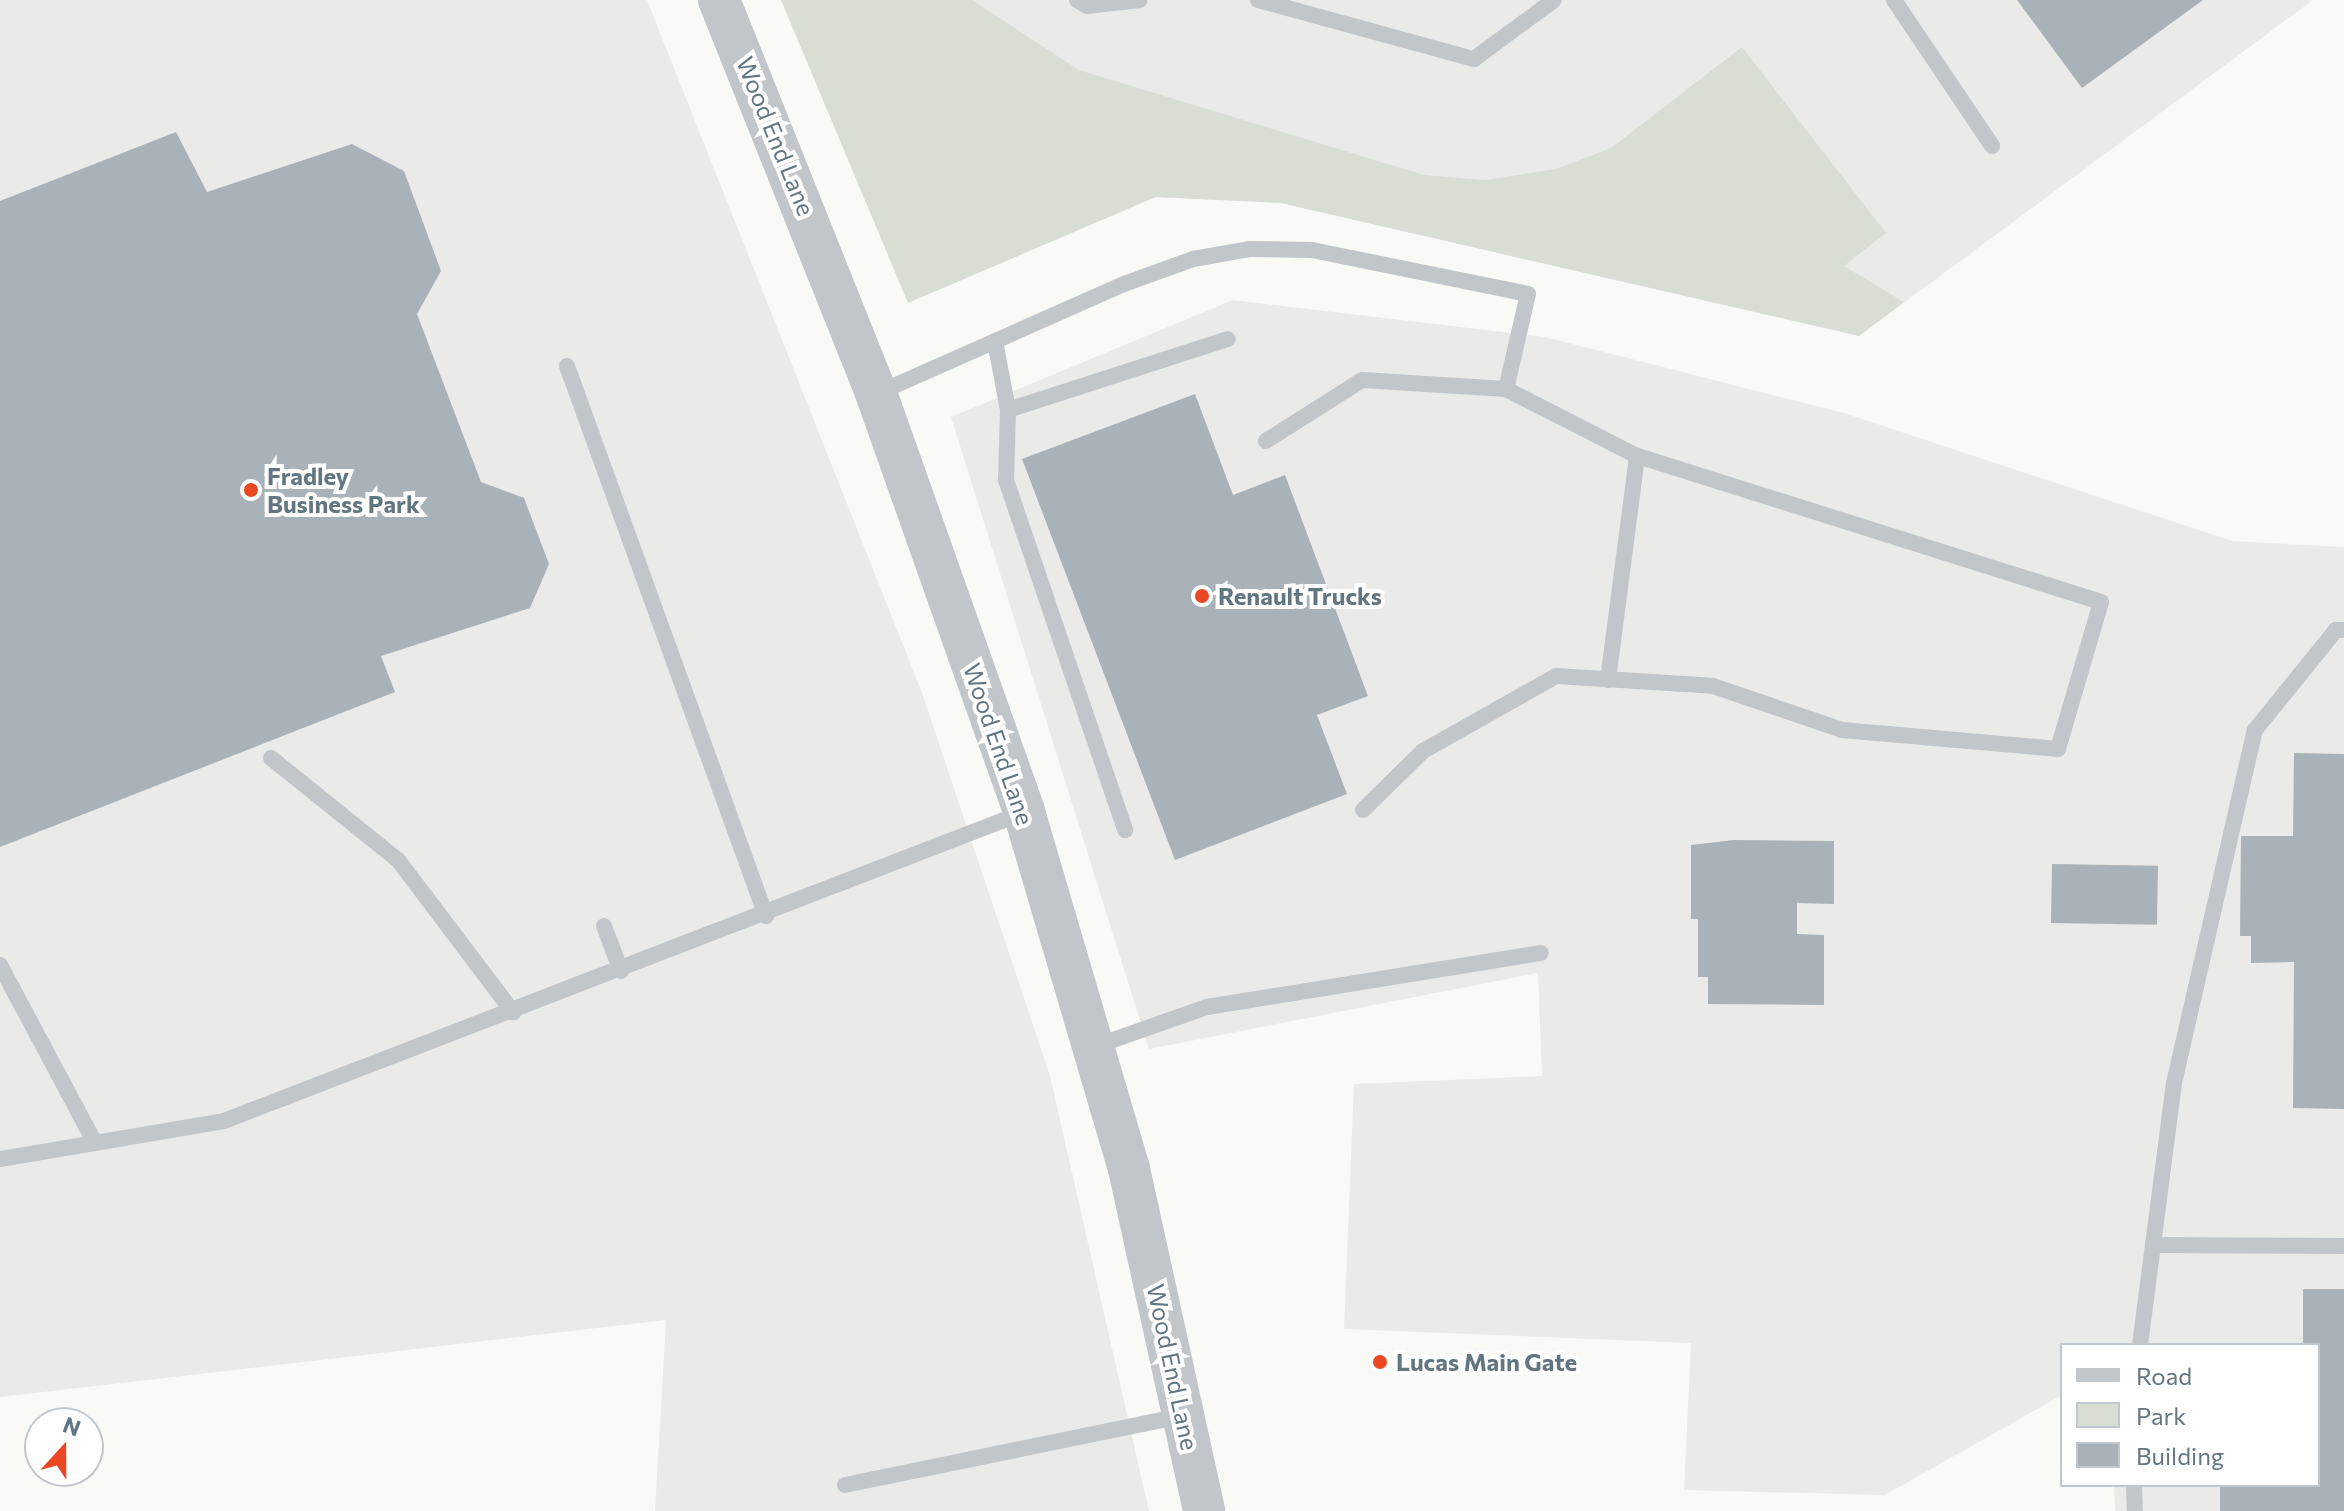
<!DOCTYPE html>
<style>
body{margin:0}
#map{position:relative;width:2344px;height:1511px;overflow:hidden;background:#f9f9f6;font-family:Commissioner,sans-serif}
div>[style]{position:absolute}
.built>*{inset:0;background:#eaeae9}
.green>*{inset:0;background:#d9ded5}
.building>*{inset:0;background:#a8b2b8;transform-origin:0 0}
.service>*{height:16px;margin:-8px;padding:0 8px;transform-origin:8px;border-radius:8px;background:#c1c6ca}
.tertiary>*{height:42px;margin:-21px;padding:0 21px;transform-origin:21px;border-radius:21px;background:#c1c6ca}
.dots>*{width:22px;height:22px;translate:-50% -50%;box-sizing:border-box;border:4px solid #fff;border-radius:50%}
span{translate:-50% -50%;white-space:nowrap;text-align:center;line-height:1.15;-webkit-text-stroke:8px #fff;paint-order:stroke}
.street-label{font-size:24px;color:#627682}
.poi-label{font-size:24px;color:#627682;font-weight:700}
.left{translate:0 -50%;text-align:left}
.legend{position:absolute;left:2060px;top:1343px;width:260px;height:144px;box-sizing:border-box;background:#fff;border:2px solid #c0c8cd;margin:0;padding:10px 14px;list-style:none;font-size:24px;color:#627682}
.legend li{display:flex;align-items:center;gap:16px;height:40px}
.legend b{width:40px;border:2px solid #c0c8cd}
.north{position:absolute;left:24px;top:1407px;width:80px;height:80px;box-sizing:border-box;background:#fff;border:2px solid #c0c8cd;border-radius:50%;rotate:21deg;font-size:22px;font-weight:700;line-height:32px;text-align:center;color:#627682}
.north::after{content:'';display:block;margin:auto;width:28px;height:36px;background:#eb4723;clip-path:polygon(50% 0,100% 100%,50% 72%,0 100%)}
</style>
<div id="map">
<div class="built">
<div style="clip-path:polygon(0 0,647px 0,921px 690px,1050px 1076px,1149px 1511px,655px 1511px,666px 1320px,0 1397px)"></div>
<div style="clip-path:polygon(844px 0,2313px 0,1859px 336px,1281px 203px,1156px 197px)"></div>
<div style="clip-path:polygon(1233px 300px,1545px 337px,1844px 413px,2232px 541px,2344px 547px,2344px 1511px,2115px 1511px,2114px 1485px,2318px 1485px,2318px 1345px,2062px 1345px,2062px 1395px,1885px 1495px,1684px 1490px,1691px 1343px,1344px 1329px,1354px 1084px,1542px 1076px,1538px 973px,1149px 1049px,951px 417px)"></div>
</div>
<div class="green">
<div style="clip-path:polygon(781px 0,972px 0,1079px 70px,1424px 175px,1485px 180px,1556px 169px,1611px 148px,1742px 47px,1886px 233px,1844px 266px,1904px 302px,1859px 336px,1281px 203px,1156px 197px,908px 303px)"></div>
</div>
<div class="building">
<div style="clip-path:polygon(2017px 0,2203px 0,2082px 88px)"></div>
<div style="clip-path:polygon(176px 132px,207px 192px,352px 144px,404px 171px,441px 271px,417px 314px,481px 482px,524px 498px,549px 564px,530px 608px,381px 656px,395px 692px,0 847px,0 201px)"></div>
<div style="clip-path:polygon(1195px 394px,1233px 495px,1285px 475px,1368px 696px,1317px 715px,1347px 794px,1175px 860px,1022px 459px)"></div>
<div style="clip-path:polygon(2294px 753px,2344px 754px,2344px 1109px,2293px 1108px,2294px 962px,2251px 963px,2251px 936px,2240px 936px,2241px 836px,2293px 836px)"></div>
<div style="clip-path:polygon(1734px 840px,1834px 841px,1834px 904px,1797px 903px,1797px 934px,1824px 935px,1824px 1005px,1708px 1004px,1708px 977px,1698px 977px,1698px 919px,1691px 919px,1691px 845px)"></div>
<div style="left:2052px;top:864px;width:106px;height:59px;rotate:1deg"></div>
<div style="clip-path:polygon(2303px 1289px,2344px 1289px,2344px 1511px,2220px 1511px,2220px 1485px,2318px 1485px,2318px 1345px,2303px 1345px)"></div>
</div>
<div class="service">
<div style="left:1077px;top:0;width:12px;rotate:31deg"></div>
<div style="left:1087px;top:6px;width:53px;rotate:-6.5deg"></div>
<div style="left:1258px;top:0;width:224px;rotate:15.3deg"></div>
<div style="left:1474px;top:59px;width:99px;rotate:-36.4deg"></div>
<div style="left:1894px;top:0;width:176px;rotate:56.1deg"></div>
<div style="left:995px;top:341px;width:70px;rotate:79.3deg"></div>
<div style="left:1008px;top:410px;width:70px;rotate:91.6deg"></div>
<div style="left:1006px;top:480px;width:370px;rotate:71.2deg"></div>
<div style="left:567px;top:366px;width:585px;rotate:70.11deg"></div>
<div style="left:878px;top:393px;width:269px;rotate:-23.9deg"></div>
<div style="left:1124px;top:284px;width:73px;rotate:-19.9deg"></div>
<div style="left:1193px;top:259px;width:57px;rotate:-10.1deg"></div>
<div style="left:1249px;top:249px;width:63px;rotate:0.9deg"></div>
<div style="left:1312px;top:250px;width:220px;rotate:11.5deg"></div>
<div style="left:1528px;top:294px;width:98px;rotate:103deg"></div>
<div style="left:1506px;top:389px;width:144px;rotate:-176.4deg"></div>
<div style="left:1362px;top:380px;width:114px;rotate:147.6deg"></div>
<div style="left:1008px;top:410px;width:231px;rotate:-17.9deg"></div>
<div style="left:1608px;top:680px;width:226px;rotate:-82.6deg"></div>
<div style="left:271px;top:758px;width:163px;rotate:38.8deg"></div>
<div style="left:398px;top:860px;width:191px;rotate:52.9deg"></div>
<div style="left:1363px;top:810px;width:84px;rotate:-44.5deg"></div>
<div style="left:1423px;top:751px;width:153px;rotate:-29.4deg"></div>
<div style="left:1556px;top:676px;width:157px;rotate:3.6deg"></div>
<div style="left:1713px;top:686px;width:136px;rotate:18.8deg"></div>
<div style="left:1842px;top:730px;width:217px;rotate:5deg"></div>
<div style="left:2058px;top:749px;width:153px;rotate:-73.7deg"></div>
<div style="left:2101px;top:602px;width:486px;rotate:-162.5deg"></div>
<div style="left:1637px;top:456px;width:147px;rotate:-152.9deg"></div>
<div style="left:604px;top:926px;width:48px;rotate:69.3deg"></div>
<div style="left:0;top:965px;width:202px;rotate:61.9deg"></div>
<div style="left:1096px;top:1046px;width:118px;rotate:-19.4deg"></div>
<div style="left:1207px;top:1007px;width:338px;rotate:-9.2deg"></div>
<div style="left:0;top:1159px;width:227px;rotate:-9.6deg"></div>
<div style="left:224px;top:1121px;width:855px;rotate:-21.1deg"></div>
<div style="left:2153px;top:1245px;width:191px;rotate:0.3deg"></div>
<div style="left:2140px;top:1345px;width:264px;rotate:-82.6deg"></div>
<div style="left:2174px;top:1083px;width:362px;rotate:-77.1deg"></div>
<div style="left:2255px;top:730px;width:129px;rotate:-51deg"></div>
<div style="left:2336px;top:630px;width:8px"></div>
<div style="left:845px;top:1485px;width:344px;rotate:-11.6deg"></div>
<div style="left:2134px;top:1485px;width:26px;rotate:88deg"></div>
</div>
<div class="tertiary">
<div style="left:719px;top:0;width:423px;rotate:68.2deg"></div>
<div style="left:876px;top:393px;width:444px;rotate:70.5deg"></div>
<div style="left:1024px;top:812px;width:372px;rotate:73.6deg"></div>
<div style="left:1129px;top:1169px;width:350px;rotate:77.6deg"></div>
</div>
<div class="dots">
<div style="left:251px;top:490px;background:#eb4723"></div>
<div style="left:1202px;top:596px;background:#eb4723"></div>
<div style="left:1380px;top:1362px;background:#eb4723"></div>
</div>
<div class="street-label">
<span style="left:776px;top:136px;rotate:68deg">Wood End Lane</span>
<span style="left:999px;top:744px;rotate:71deg">Wood End Lane</span>
<span style="left:1173px;top:1367px;rotate:78deg">Wood End Lane</span>
</div>
<div class="poi-label">
<span class="left" style="left:267px;top:490px">Fradley<br>Business Park</span>
<span class="left" style="left:1218px;top:596px">Renault Trucks</span>
<span class="left" style="left:1396px;top:1362px">Lucas Main Gate</span>
</div>
<ul class="legend">
<li><b style="height:10px;background:#c1c6ca"></b>Road</li>
<li><b style="height:22px;background:#d9ded5"></b>Park</li>
<li><b style="height:22px;background:#a8b2b8"></b>Building</li>
</ul>
<div class="north">N</div>
</div>
